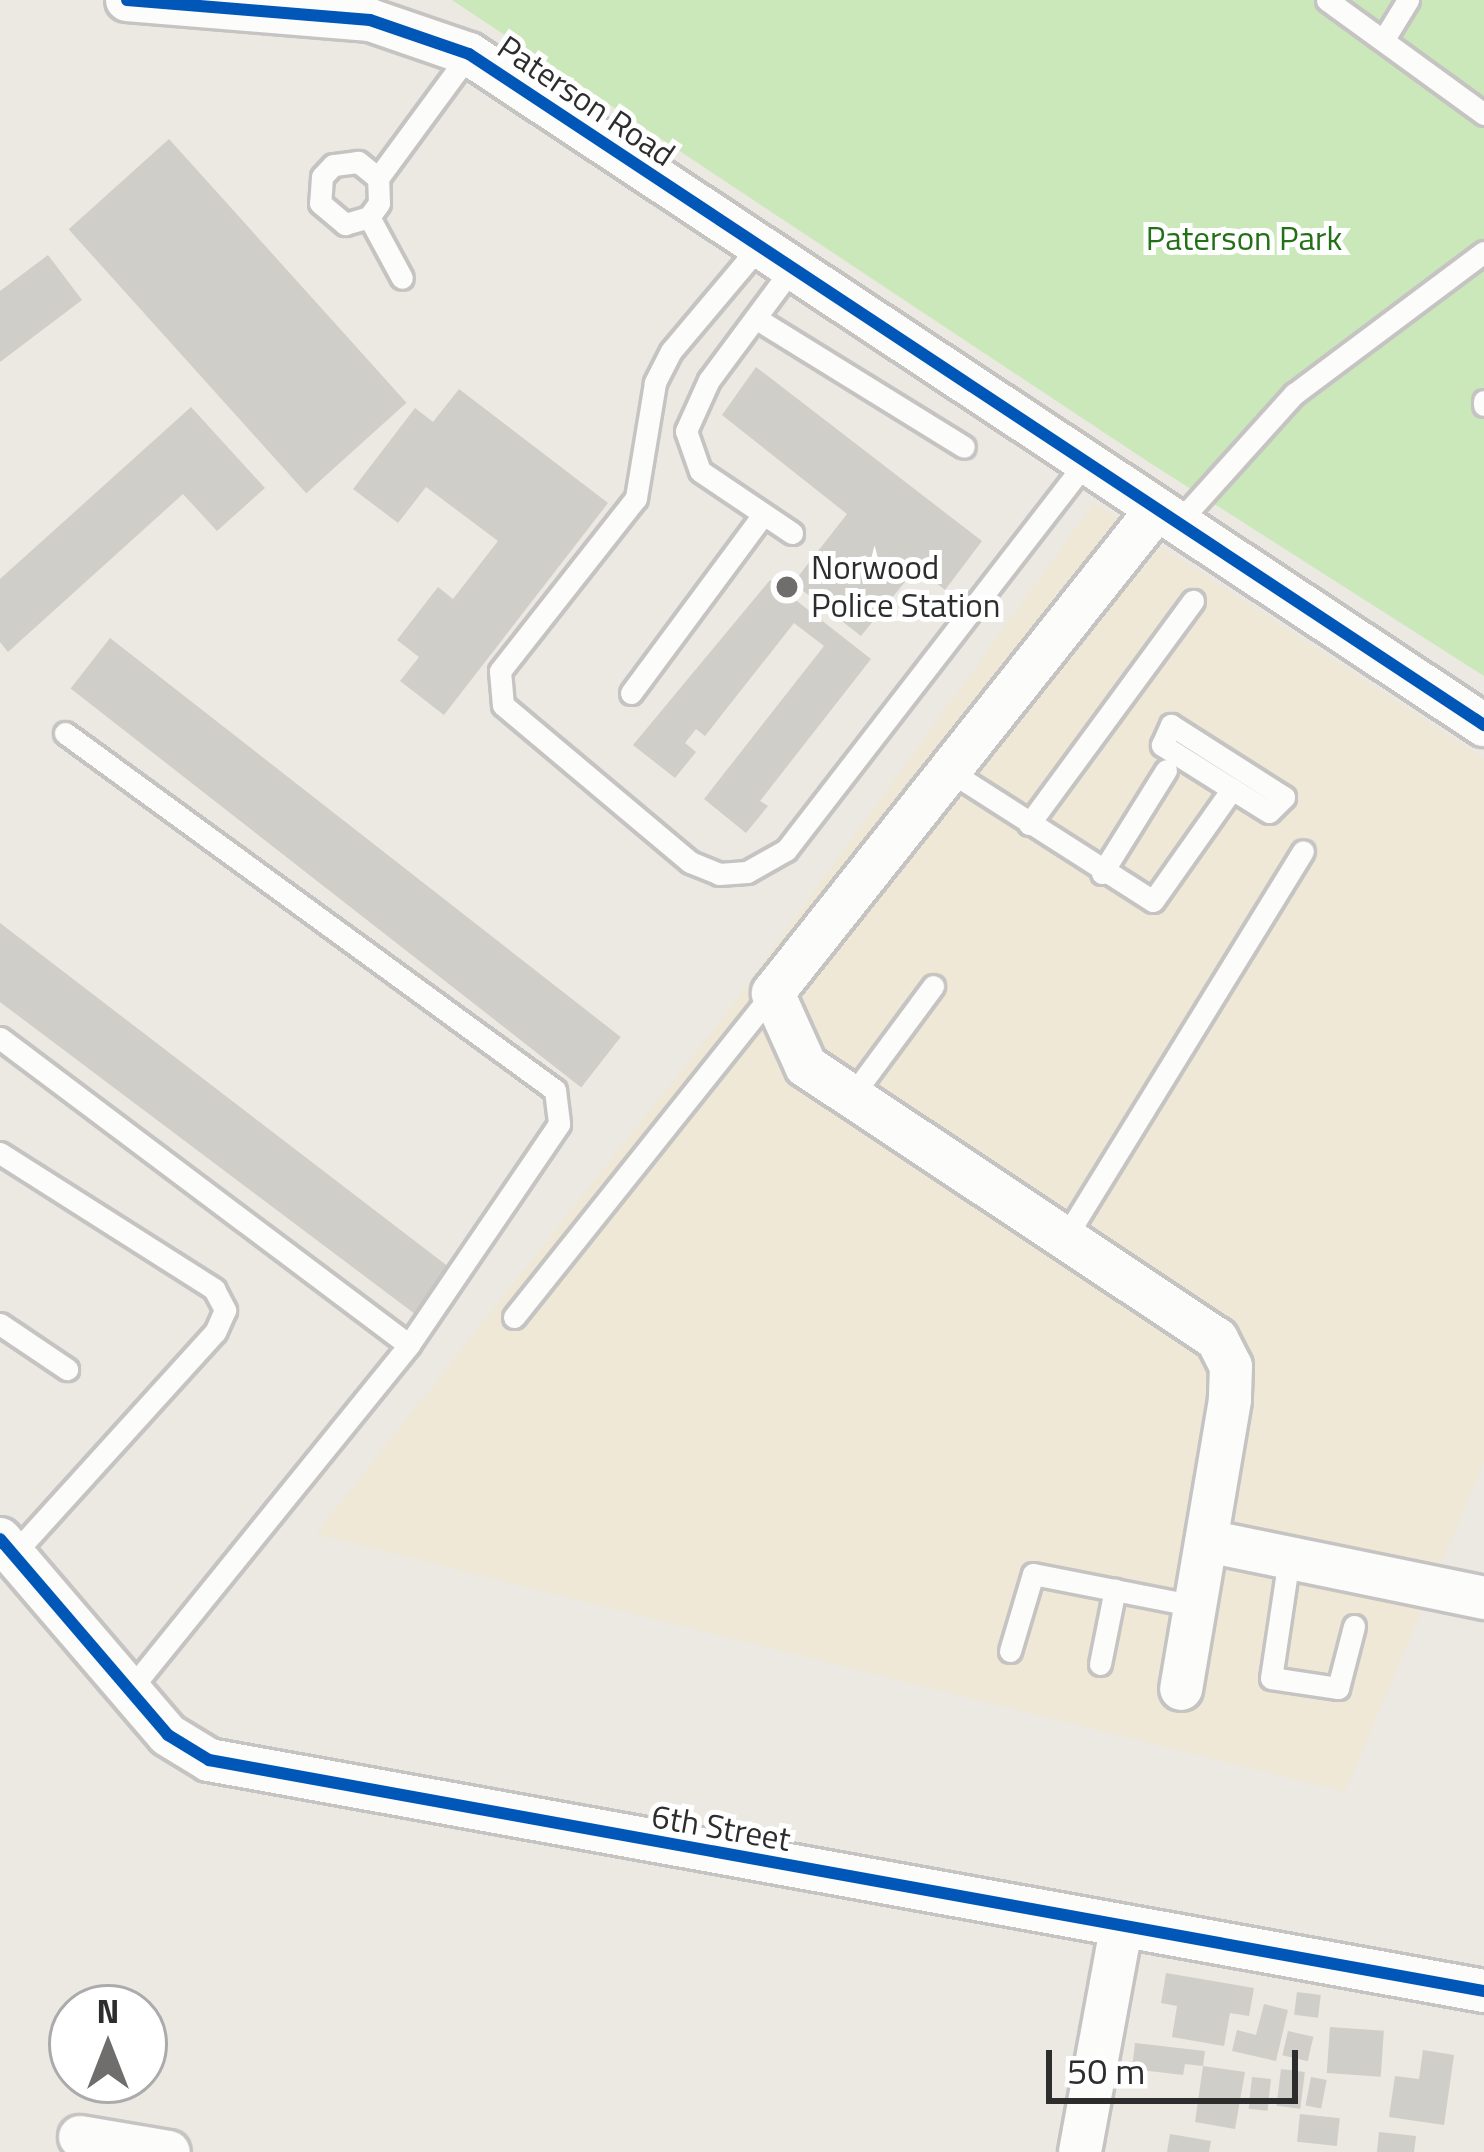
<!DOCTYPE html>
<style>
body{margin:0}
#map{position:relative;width:1484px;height:2152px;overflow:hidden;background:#ece8e2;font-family:"Titillium Web",sans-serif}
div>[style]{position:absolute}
.education>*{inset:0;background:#efe8d7}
.green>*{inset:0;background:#cae8ba}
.building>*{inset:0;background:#d0cec9;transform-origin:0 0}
.roads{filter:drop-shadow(3px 0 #c5c4c3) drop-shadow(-3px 0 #c5c4c3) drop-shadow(0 3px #c5c4c3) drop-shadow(0 -3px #c5c4c3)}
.lane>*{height:21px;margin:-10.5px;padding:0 10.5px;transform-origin:10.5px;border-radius:10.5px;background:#fcfcfb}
.street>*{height:42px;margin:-21px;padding:0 21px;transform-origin:21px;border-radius:21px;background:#fcfcfb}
.cycleway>*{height:12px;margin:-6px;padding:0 6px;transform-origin:6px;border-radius:6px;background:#0057b8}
.dots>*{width:33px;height:33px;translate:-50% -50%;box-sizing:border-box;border:6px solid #fff;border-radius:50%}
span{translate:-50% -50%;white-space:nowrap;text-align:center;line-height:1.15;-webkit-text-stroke:10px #fff;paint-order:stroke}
.street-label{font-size:33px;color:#2d2d2d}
.park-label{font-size:33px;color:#237017}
.poi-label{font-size:33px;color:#2d2d2d}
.left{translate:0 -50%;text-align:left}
.north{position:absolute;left:48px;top:1984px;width:120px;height:120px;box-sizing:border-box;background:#fff;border:3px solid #ababab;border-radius:50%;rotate:0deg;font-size:33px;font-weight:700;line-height:48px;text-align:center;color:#2d2d2d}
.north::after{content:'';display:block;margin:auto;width:42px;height:54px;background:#706e6c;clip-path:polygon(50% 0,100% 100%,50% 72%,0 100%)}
.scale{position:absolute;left:1046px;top:2050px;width:252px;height:54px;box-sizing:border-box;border:6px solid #2d2d2d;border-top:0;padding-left:15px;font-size:36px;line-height:42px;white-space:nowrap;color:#2d2d2d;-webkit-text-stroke:9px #fff;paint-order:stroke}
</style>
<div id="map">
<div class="education">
<div style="clip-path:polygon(1094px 503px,1484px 759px,1484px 1462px,1345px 1792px,316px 1534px,723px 1018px)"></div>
</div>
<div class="green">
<div style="clip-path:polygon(452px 0,1484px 0,1484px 676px,1147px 461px)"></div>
</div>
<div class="building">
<div style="left:169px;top:139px;width:355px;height:135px;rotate:48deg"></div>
<div style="clip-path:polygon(48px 255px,82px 300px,0 362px,0 291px)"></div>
<div style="clip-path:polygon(756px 367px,982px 541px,945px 590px,917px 567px,861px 636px,793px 583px,847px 514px,722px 415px)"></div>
<div style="clip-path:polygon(459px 389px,608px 503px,444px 715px,400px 681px,419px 657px,397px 640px,438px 587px,453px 599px,498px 541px,426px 487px,398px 523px,353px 489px,415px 408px,433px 422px)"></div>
<div style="clip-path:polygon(191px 407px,265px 488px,217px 531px,183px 494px,8px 652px,0 642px,0 579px)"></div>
<div style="clip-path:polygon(770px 580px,871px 659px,760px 801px,768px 806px,746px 833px,704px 799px,824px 646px,794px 623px,705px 736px,696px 729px,685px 743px,696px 752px,675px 778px,633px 745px)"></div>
<div style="left:110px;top:638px;width:648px;height:64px;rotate:38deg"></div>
<div style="clip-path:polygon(0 923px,454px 1271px,419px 1317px,0 1002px)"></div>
<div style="clip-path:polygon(1166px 1973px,1254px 1988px,1249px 2016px,1230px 2013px,1224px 2046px,1172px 2037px,1177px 2006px,1161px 2003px)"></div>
<div style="left:1297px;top:1992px;width:24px;height:23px;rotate:7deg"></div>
<div style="clip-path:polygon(1264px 2004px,1288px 2010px,1276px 2061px,1232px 2051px,1237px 2030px,1256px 2035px)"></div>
<div style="left:1330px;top:2027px;width:54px;height:46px;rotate:4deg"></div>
<div style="left:1288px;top:2031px;width:26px;height:25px;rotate:13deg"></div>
<div style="clip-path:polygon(1135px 2043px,1205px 2051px,1203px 2066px,1245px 2072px,1235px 2129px,1195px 2122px,1203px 2066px,1185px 2064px,1183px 2075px,1132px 2069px)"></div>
<div style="clip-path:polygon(1423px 2050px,1454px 2055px,1444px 2125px,1389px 2117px,1395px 2076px,1419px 2079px)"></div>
<div style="left:1281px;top:2069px;width:24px;height:37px;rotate:7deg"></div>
<div style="left:1252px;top:2077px;width:19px;height:32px;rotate:6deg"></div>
<div style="left:1311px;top:2077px;width:16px;height:29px;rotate:11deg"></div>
<div style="left:1300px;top:2114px;width:40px;height:28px;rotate:6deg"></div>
<div style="clip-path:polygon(1379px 2132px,1416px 2136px,1414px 2152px,1377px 2152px)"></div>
<div style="clip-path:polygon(1170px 2134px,1211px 2141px,1209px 2152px,1167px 2152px)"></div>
</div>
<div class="roads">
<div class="lane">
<div style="left:1327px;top:0;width:194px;rotate:36deg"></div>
<div style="left:1384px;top:39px;width:46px;rotate:-58.4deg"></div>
<div style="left:378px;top:178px;width:26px;rotate:-141deg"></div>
<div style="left:358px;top:162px;width:25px;rotate:173deg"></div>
<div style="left:333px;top:165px;width:16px;rotate:133deg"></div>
<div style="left:322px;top:177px;width:26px;rotate:94deg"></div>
<div style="left:320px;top:203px;width:33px;rotate:40deg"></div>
<div style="left:345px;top:224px;width:25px;rotate:-16deg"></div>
<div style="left:369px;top:217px;width:17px;rotate:-54deg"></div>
<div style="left:379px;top:203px;width:25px;rotate:-92deg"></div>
<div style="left:378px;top:178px;width:154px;rotate:-53.7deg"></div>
<div style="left:369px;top:217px;width:69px;rotate:61.6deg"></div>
<div style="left:757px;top:249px;width:133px;rotate:130.1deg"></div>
<div style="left:671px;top:351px;width:36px;rotate:117deg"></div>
<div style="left:655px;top:383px;width:117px;rotate:99.4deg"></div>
<div style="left:636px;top:498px;width:220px;rotate:128.2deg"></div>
<div style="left:500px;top:671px;width:34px;rotate:85deg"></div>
<div style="left:503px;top:705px;width:244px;rotate:40deg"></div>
<div style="left:690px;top:862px;width:31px;rotate:22deg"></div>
<div style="left:719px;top:874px;width:28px;rotate:-4deg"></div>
<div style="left:747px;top:872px;width:45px;rotate:-29.4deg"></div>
<div style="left:786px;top:850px;width:485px;rotate:-52.3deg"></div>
<div style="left:790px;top:271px;width:136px;rotate:126.6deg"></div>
<div style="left:709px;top:380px;width:56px;rotate:114.3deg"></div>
<div style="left:686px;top:431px;width:42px;rotate:70.7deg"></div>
<div style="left:700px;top:471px;width:111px;rotate:34deg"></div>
<div style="left:757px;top:319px;width:243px;rotate:31.7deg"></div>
<div style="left:1484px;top:401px;width:4px;rotate:90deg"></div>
<div style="left:1175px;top:526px;width:178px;rotate:-48deg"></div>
<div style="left:1294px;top:394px;width:237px;rotate:-36.8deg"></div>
<div style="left:631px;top:693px;width:219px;rotate:-53.5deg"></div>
<div style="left:65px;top:733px;width:606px;rotate:36.08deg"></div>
<div style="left:555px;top:1090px;width:34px;rotate:83deg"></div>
<div style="left:559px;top:1124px;width:267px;rotate:124.2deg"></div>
<div style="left:948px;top:770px;width:243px;rotate:32.6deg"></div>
<div style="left:1153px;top:901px;width:137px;rotate:-54.8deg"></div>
<div style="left:1232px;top:789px;width:83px;rotate:-147.8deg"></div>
<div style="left:1162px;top:745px;width:22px;rotate:-66deg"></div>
<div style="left:1171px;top:725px;width:134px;rotate:32.5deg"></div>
<div style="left:1284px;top:797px;width:21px;rotate:135deg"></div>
<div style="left:1269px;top:812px;width:44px;rotate:-148.1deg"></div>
<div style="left:1029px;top:824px;width:277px;rotate:-53.7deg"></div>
<div style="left:1102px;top:873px;width:121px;rotate:-58.1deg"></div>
<div style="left:0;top:1038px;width:511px;rotate:36.89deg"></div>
<div style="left:409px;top:1345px;width:444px;rotate:129deg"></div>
<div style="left:851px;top:1097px;width:138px;rotate:-53.5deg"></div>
<div style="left:0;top:1153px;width:254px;rotate:32.4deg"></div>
<div style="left:214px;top:1289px;width:24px;rotate:62deg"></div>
<div style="left:225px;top:1310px;width:24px;rotate:114deg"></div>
<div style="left:215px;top:1332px;width:299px;rotate:132.2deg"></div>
<div style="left:1065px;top:1238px;width:454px;rotate:-58.4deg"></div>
<div style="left:514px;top:1317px;width:415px;rotate:-51.4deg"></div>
<div style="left:0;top:1324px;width:81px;rotate:33.9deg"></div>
<div style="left:1289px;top:1558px;width:121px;rotate:98.5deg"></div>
<div style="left:1271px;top:1678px;width:68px;rotate:8.5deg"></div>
<div style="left:1338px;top:1688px;width:64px;rotate:-75.5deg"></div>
<div style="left:1010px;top:1651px;width:80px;rotate:-73.4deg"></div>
<div style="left:1033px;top:1574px;width:166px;rotate:11.1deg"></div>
<div style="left:1100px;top:1664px;width:76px;rotate:-78.7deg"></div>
</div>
<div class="street">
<div style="left:127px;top:0;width:244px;rotate:4.7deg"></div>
<div style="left:370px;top:20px;width:105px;rotate:19deg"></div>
<div style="left:469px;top:54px;width:1217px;rotate:33.47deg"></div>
<div style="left:1154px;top:513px;width:613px;rotate:128.44deg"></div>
<div style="left:773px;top:993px;width:80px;rotate:65.7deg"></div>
<div style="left:806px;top:1066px;width:493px;rotate:33.6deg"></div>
<div style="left:1217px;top:1339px;width:30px;rotate:63deg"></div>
<div style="left:1231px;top:1366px;width:34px;rotate:92deg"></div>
<div style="left:1230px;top:1400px;width:293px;rotate:99.6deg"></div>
<div style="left:0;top:1539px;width:258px;rotate:49.4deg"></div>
<div style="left:168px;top:1735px;width:48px;rotate:31.4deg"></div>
<div style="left:209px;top:1760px;width:1296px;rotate:10.27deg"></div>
<div style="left:1207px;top:1541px;width:283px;rotate:11.6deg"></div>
<div style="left:80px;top:2137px;width:90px;rotate:9.6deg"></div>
<div style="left:1080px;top:2152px;width:227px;rotate:-79.6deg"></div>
</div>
</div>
<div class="cycleway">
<div style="left:127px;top:0;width:244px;rotate:4.7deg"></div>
<div style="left:370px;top:20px;width:105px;rotate:19deg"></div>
<div style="left:469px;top:54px;width:1217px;rotate:33.47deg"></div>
<div style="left:0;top:1539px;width:258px;rotate:49.4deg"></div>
<div style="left:168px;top:1735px;width:48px;rotate:31.4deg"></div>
<div style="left:209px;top:1760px;width:1296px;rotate:10.27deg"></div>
</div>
<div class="dots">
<div style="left:787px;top:587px;background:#706e6c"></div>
</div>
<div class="street-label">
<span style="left:586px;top:101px;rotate:34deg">Paterson Road</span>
<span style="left:721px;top:1828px;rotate:10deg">6th Street</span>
</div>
<div class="park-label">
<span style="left:1244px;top:239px">Paterson Park</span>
</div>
<div class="poi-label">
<span class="left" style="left:811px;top:587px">Norwood<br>Police Station</span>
</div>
<div class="north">N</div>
<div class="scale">50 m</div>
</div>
